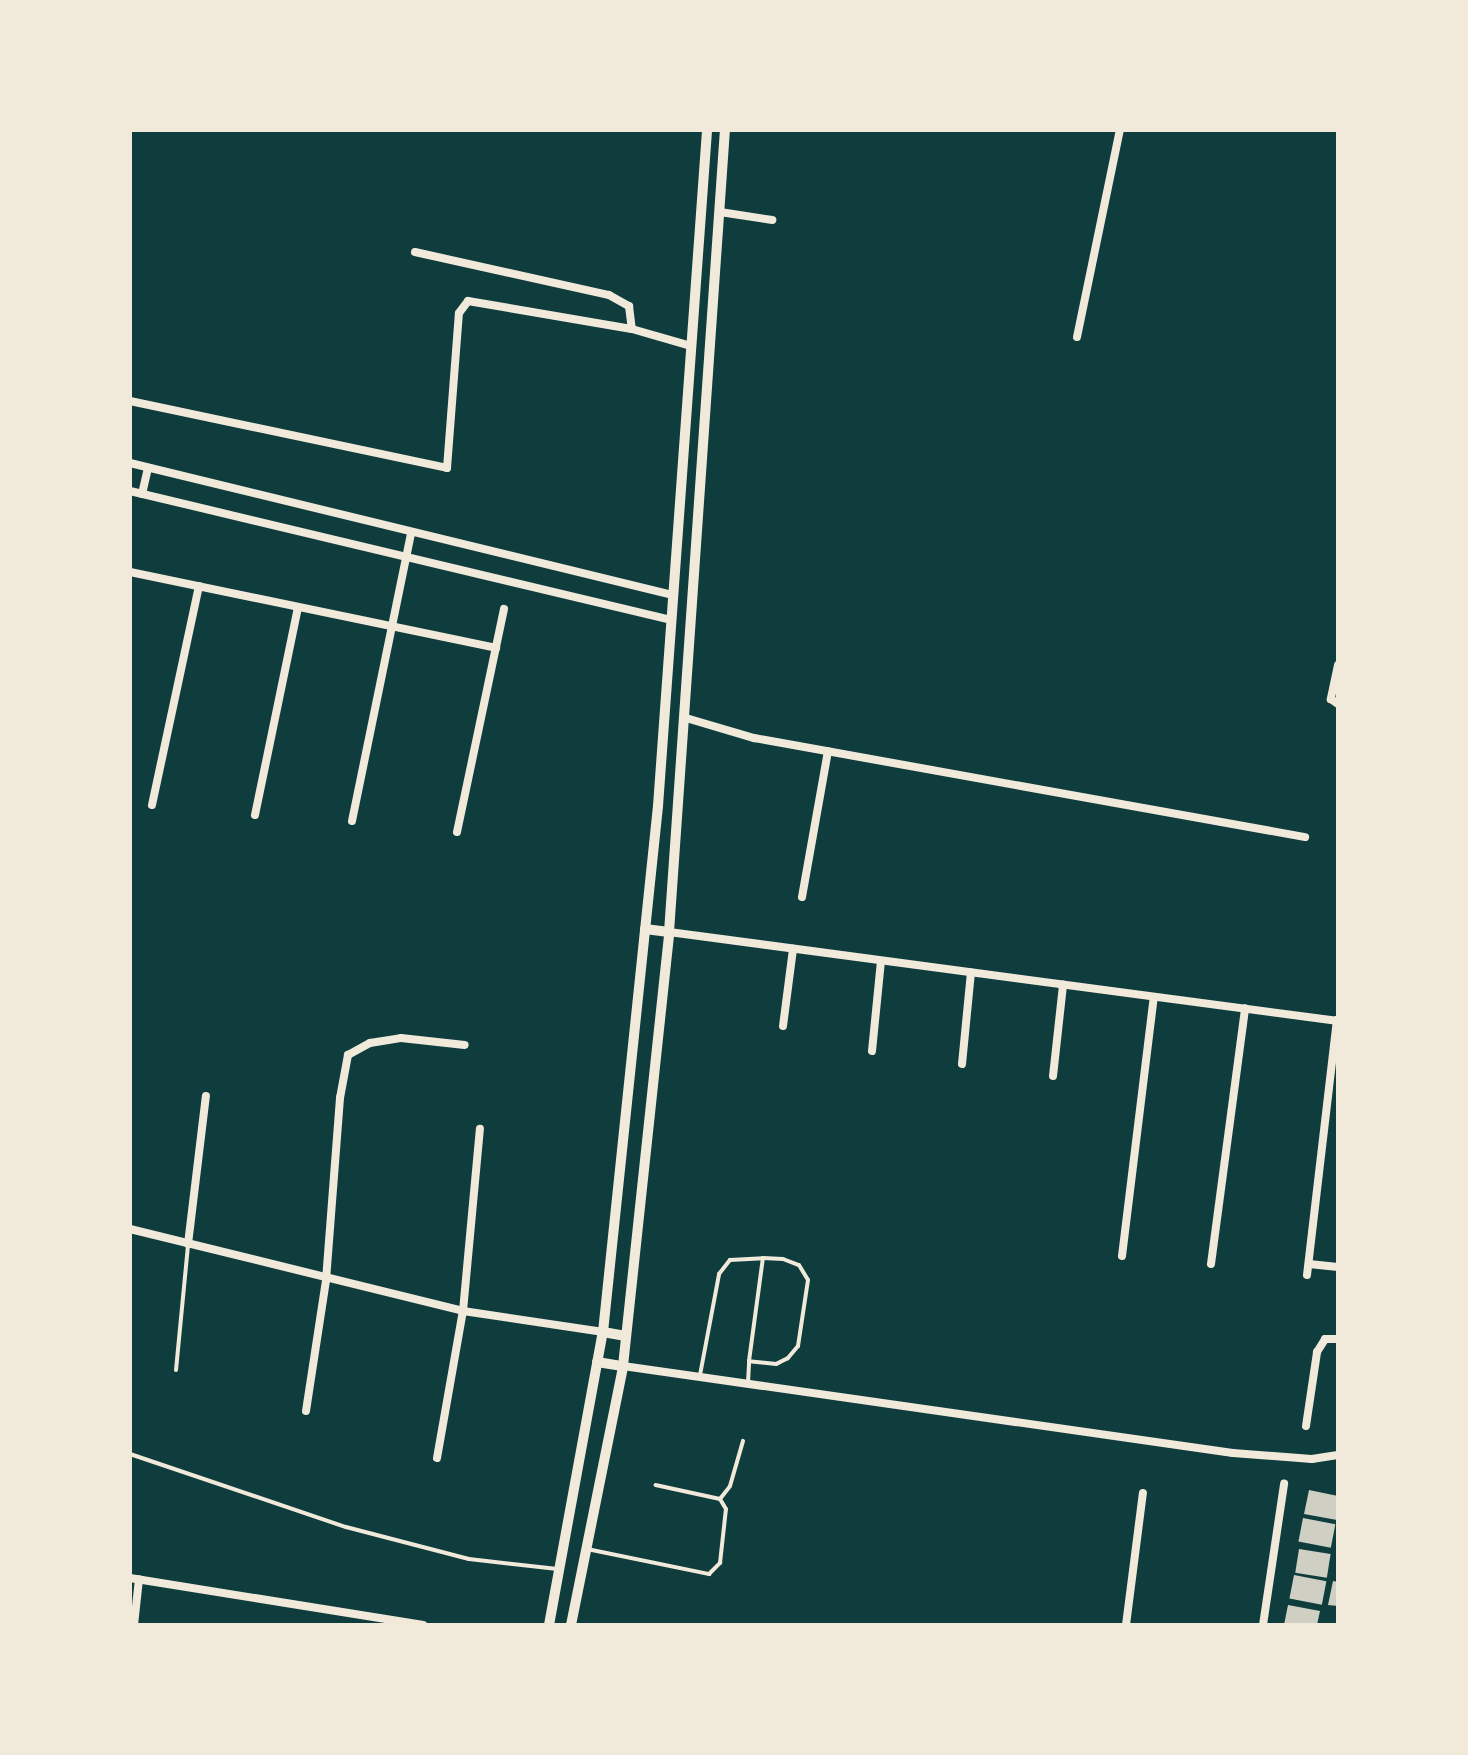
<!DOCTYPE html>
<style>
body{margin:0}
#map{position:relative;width:1468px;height:1755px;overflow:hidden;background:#0f3d3e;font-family:"Varela Round",sans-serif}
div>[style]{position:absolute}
.building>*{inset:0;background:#cfcfc3;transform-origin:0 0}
.service>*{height:4px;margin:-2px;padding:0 2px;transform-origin:2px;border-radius:2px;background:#f1e9da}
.minor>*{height:8px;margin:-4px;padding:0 4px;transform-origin:4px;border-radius:4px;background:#f1e9da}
.tertiary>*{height:10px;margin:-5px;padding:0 5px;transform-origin:5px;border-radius:5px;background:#f1e9da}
span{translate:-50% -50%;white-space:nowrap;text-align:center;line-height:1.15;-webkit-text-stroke:8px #f1e9da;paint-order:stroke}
.frame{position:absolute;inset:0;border:132px solid #f1e9da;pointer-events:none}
</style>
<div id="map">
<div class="building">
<div style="clip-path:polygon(1309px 1490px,1338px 1496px,1337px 1520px,1304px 1514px)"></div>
<div style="left:1303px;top:1518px;width:33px;height:24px;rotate:11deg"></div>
<div style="left:1299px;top:1549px;width:32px;height:24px;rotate:9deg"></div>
<div style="left:1294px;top:1575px;width:33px;height:24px;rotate:11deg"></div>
<div style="clip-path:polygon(1333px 1581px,1338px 1582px,1338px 1606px,1328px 1605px)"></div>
<div style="clip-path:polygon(1288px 1605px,1320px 1611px,1317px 1625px,1284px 1625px)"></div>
</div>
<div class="service">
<div style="left:176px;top:1370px;width:126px;rotate:-84.5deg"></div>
<div style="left:700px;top:1375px;width:103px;rotate:-79.3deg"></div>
<div style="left:719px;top:1274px;width:18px;rotate:-52deg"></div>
<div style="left:730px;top:1260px;width:33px;rotate:-3deg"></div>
<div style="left:763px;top:1258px;width:20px;rotate:3deg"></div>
<div style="left:783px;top:1259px;width:17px;rotate:21deg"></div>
<div style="left:799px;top:1265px;width:17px;rotate:59deg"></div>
<div style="left:808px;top:1280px;width:67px;rotate:98.6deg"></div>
<div style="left:798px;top:1346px;width:16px;rotate:130deg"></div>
<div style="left:788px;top:1358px;width:13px;rotate:153deg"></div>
<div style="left:776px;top:1364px;width:27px;rotate:-174deg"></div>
<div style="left:749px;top:1361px;width:104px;rotate:-82.3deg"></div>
<div style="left:748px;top:1383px;width:22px;rotate:-87deg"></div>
<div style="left:130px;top:1454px;width:228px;rotate:18.7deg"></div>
<div style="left:346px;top:1527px;width:127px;rotate:14.6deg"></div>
<div style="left:469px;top:1559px;width:89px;rotate:6.5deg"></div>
<div style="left:720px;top:1499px;width:16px;rotate:-52deg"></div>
<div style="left:730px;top:1486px;width:47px;rotate:-73.9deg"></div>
<div style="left:587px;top:1549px;width:125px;rotate:11.6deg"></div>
<div style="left:709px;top:1574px;width:16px;rotate:-45deg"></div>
<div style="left:720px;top:1563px;width:54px;rotate:-83.7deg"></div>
<div style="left:726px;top:1509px;width:12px;rotate:-121deg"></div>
<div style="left:720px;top:1499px;width:66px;rotate:-167.7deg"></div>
</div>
<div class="minor">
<div style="left:720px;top:212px;width:53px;rotate:8.7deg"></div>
<div style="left:415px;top:252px;width:199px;rotate:12.5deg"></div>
<div style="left:609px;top:295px;width:23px;rotate:29deg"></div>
<div style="left:629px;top:306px;width:23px;rotate:83deg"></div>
<div style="left:1077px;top:337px;width:211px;rotate:-78.3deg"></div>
<div style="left:130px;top:401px;width:324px;rotate:11.9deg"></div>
<div style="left:447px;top:468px;width:155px;rotate:-85.6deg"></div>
<div style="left:459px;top:313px;width:15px;rotate:-53deg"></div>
<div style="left:468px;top:301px;width:166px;rotate:9.7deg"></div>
<div style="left:632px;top:329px;width:61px;rotate:16.1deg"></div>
<div style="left:130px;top:463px;width:559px;rotate:13.66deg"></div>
<div style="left:130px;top:491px;width:556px;rotate:13.41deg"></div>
<div style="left:142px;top:494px;width:27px;rotate:-77deg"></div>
<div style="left:130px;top:572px;width:374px;rotate:11.7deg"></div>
<div style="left:1338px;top:665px;width:35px;rotate:102deg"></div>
<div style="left:1331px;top:699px;width:9px;rotate:36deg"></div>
<div style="left:686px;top:718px;width:71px;rotate:16.4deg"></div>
<div style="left:754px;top:738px;width:560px;rotate:10.19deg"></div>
<div style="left:152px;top:805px;width:224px;rotate:-77.9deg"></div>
<div style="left:255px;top:815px;width:212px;rotate:-78.3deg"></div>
<div style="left:352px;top:821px;width:294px;rotate:-78.4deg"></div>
<div style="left:457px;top:832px;width:228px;rotate:-78.1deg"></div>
<div style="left:802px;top:897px;width:148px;rotate:-79.9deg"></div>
<div style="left:669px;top:932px;width:675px;rotate:7.58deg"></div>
<div style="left:783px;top:1026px;width:78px;rotate:-82.6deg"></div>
<div style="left:872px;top:1051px;width:90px;rotate:-84.3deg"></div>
<div style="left:962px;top:1064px;width:92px;rotate:-84.4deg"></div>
<div style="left:1053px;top:1076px;width:92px;rotate:-83.7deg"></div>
<div style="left:130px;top:1229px;width:343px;rotate:13.8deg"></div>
<div style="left:463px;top:1311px;width:142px;rotate:8.5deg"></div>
<div style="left:188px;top:1244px;width:149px;rotate:-83.1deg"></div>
<div style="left:1122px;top:1256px;width:261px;rotate:-83deg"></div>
<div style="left:1211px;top:1264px;width:258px;rotate:-82.4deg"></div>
<div style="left:1309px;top:1264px;width:29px;rotate:6deg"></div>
<div style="left:1307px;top:1275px;width:257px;rotate:-83.3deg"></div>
<div style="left:623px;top:1366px;width:616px;rotate:8.12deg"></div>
<div style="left:1233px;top:1453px;width:79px;rotate:4.3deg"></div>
<div style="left:1312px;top:1459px;width:26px;rotate:-9deg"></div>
<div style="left:306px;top:1411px;width:133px;rotate:-81.3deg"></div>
<div style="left:326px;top:1280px;width:183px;rotate:-85.6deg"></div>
<div style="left:340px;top:1098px;width:44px;rotate:-79.5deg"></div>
<div style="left:348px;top:1055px;width:25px;rotate:-29deg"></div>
<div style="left:370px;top:1043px;width:31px;rotate:-9deg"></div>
<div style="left:401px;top:1038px;width:64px;rotate:6.2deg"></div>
<div style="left:1306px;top:1426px;width:75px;rotate:-81.5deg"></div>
<div style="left:1317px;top:1352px;width:15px;rotate:-58deg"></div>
<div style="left:1325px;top:1339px;width:13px"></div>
<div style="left:437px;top:1458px;width:149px;rotate:-80deg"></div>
<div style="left:463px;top:1311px;width:183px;rotate:-84.7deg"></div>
<div style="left:130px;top:1578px;width:297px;rotate:9.1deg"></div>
<div style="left:134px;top:1625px;width:46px;rotate:-83.8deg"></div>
<div style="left:1126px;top:1625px;width:133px;rotate:-82.7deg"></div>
<div style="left:1263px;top:1625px;width:143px;rotate:-81.5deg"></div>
</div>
<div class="tertiary">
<div style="left:645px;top:929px;width:24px;rotate:7deg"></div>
<div style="left:603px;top:1332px;width:23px;rotate:10deg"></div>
<div style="left:597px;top:1362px;width:26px;rotate:9deg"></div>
<div style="left:549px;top:1625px;width:298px;rotate:-79.6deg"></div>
<div style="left:603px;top:1332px;width:529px;rotate:-84.03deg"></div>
<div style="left:658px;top:806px;width:678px;rotate:-85.85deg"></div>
<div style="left:571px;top:1625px;width:264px;rotate:-78.6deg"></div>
<div style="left:623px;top:1366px;width:436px;rotate:-83.9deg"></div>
<div style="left:669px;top:932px;width:804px;rotate:-86.01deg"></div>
</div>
<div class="frame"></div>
</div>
